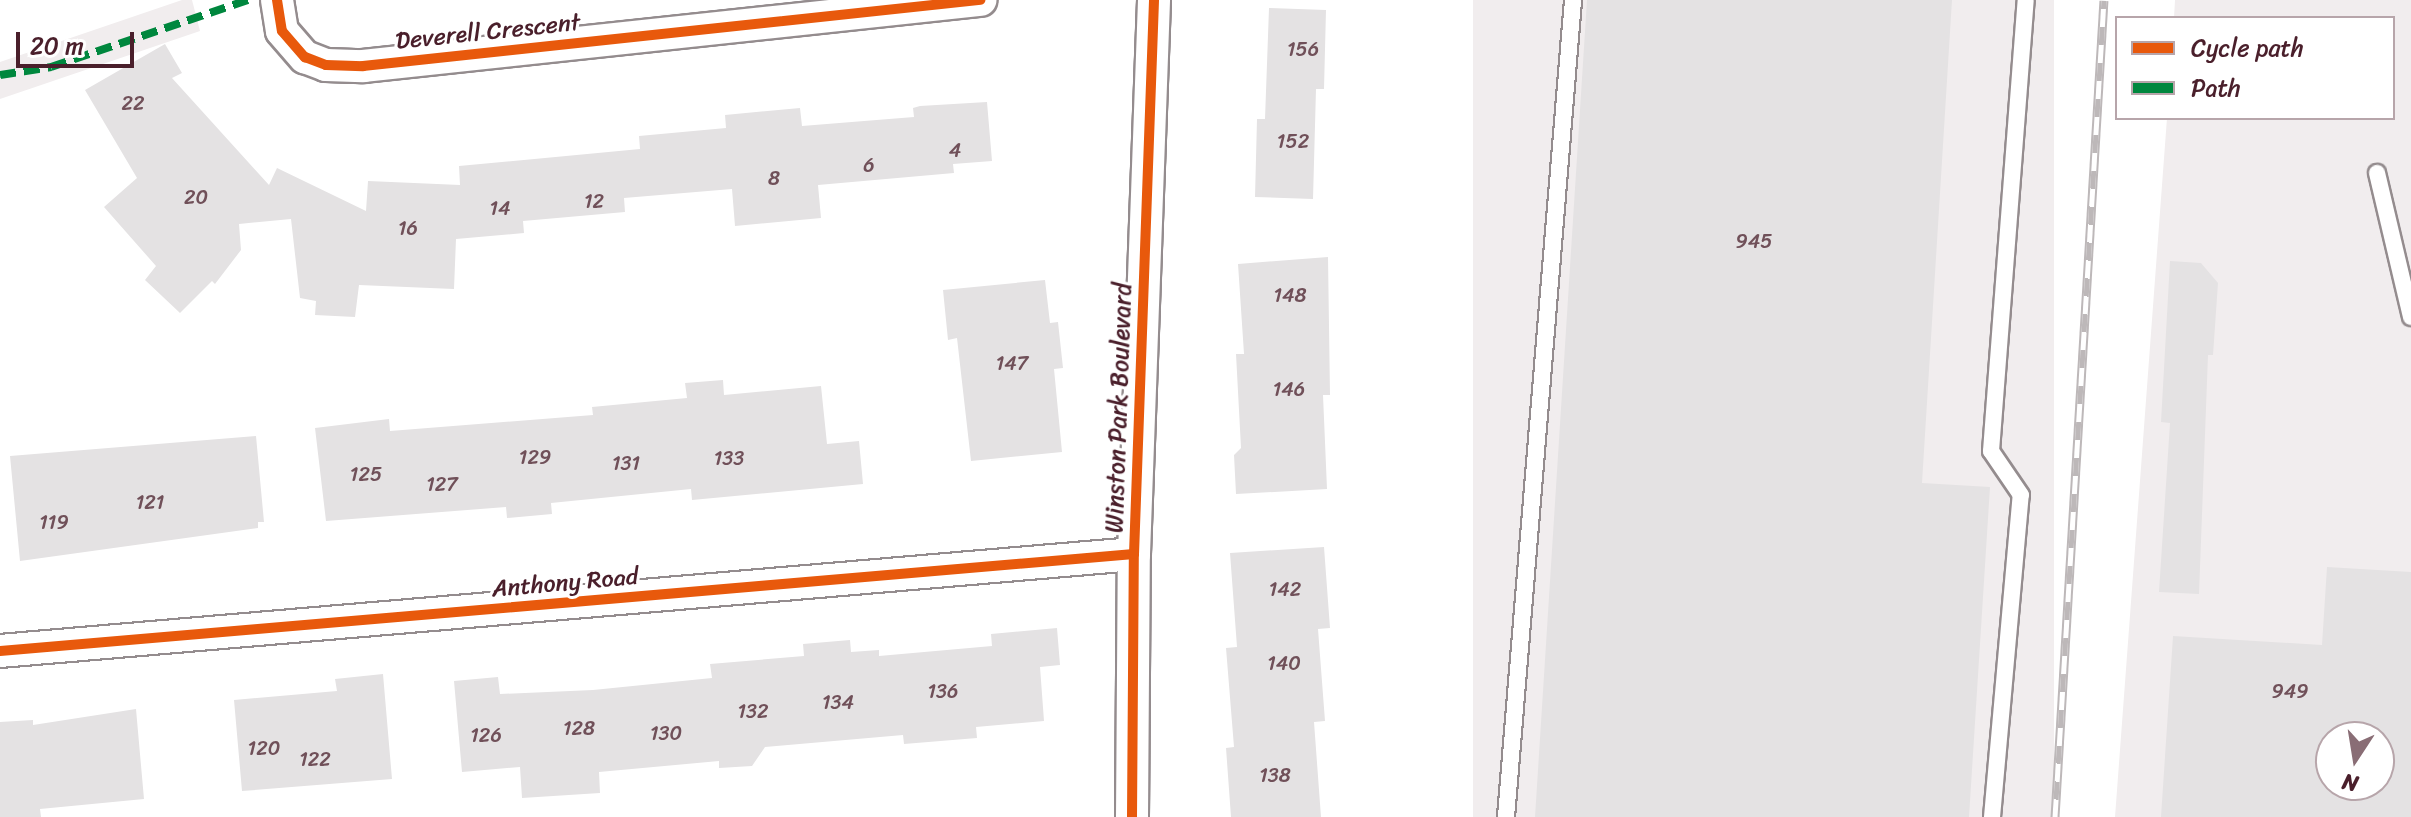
<!DOCTYPE html>
<style>
body{margin:0}
#map{position:relative;width:2411px;height:817px;overflow:hidden;background:#fff;font-family:Sriracha,sans-serif}
div>[style]{position:absolute}
.built>*{inset:0;background:#f1edee;transform-origin:0 0}
.building>*{inset:0;background:#e4e2e3}
.roads{filter:drop-shadow(2px 0 #948c8e) drop-shadow(-2px 0 #948c8e) drop-shadow(0 2px #948c8e) drop-shadow(0 -2px #948c8e)}
.lane>*{height:16px;margin:-8px;padding:0 8px;transform-origin:8px;border-radius:8px;background:#fff}
.street>*{height:32px;margin:-16px;padding:0 16px;transform-origin:16px;border-radius:16px;background:#fff}
.rail>*{height:9px;margin-top:-4.5px;transform-origin:0;background:repeating-linear-gradient(90deg,#fff 0 18px,#bdb8b9 0 36px);box-sizing:border-box;border-block:2px solid #bdb8b9}
.quiet>*{height:8px;margin-top:-4px;transform-origin:0;background:repeating-linear-gradient(90deg,#00873e 0 16px,transparent 0 24px)}
.cycleway>*{height:10px;margin:-5px;padding:0 5px;transform-origin:5px;border-radius:5px;background:#e8590c}
span{translate:-50% -50%;white-space:nowrap;text-align:center;line-height:1.15;-webkit-text-stroke:6px #fff;paint-order:stroke}
.number-label{font-size:20px;color:#705059}
.number-label span{-webkit-text-stroke-width:0}
.street-label{font-size:24px;color:#4a1f2b}
.legend{position:absolute;left:2115px;top:16px;width:280px;height:104px;box-sizing:border-box;background:#fff;border:2px solid #b7a5aa;margin:0;padding:10px 14px;list-style:none;font-size:24px;color:#4a1f2b}
.legend li{display:flex;align-items:center;gap:16px;height:40px}
.legend b{width:40px;border:2px solid #b7a5aa}
.north{position:absolute;left:2315px;top:721px;width:80px;height:80px;box-sizing:border-box;background:#fff;border:2px solid #b7a5aa;border-radius:50%;rotate:192deg;font-size:22px;font-weight:700;line-height:32px;text-align:center;color:#4a1f2b}
.north::after{content:'';display:block;margin:auto;width:28px;height:36px;background:#896d75;clip-path:polygon(50% 0,100% 100%,50% 72%,0 100%)}
.scale{position:absolute;left:16px;top:32px;width:118px;height:36px;box-sizing:border-box;border:4px solid #4a1f2b;border-top:0;padding-left:10px;font-size:24px;line-height:28px;white-space:nowrap;color:#4a1f2b;-webkit-text-stroke:6px #fff;paint-order:stroke}
</style>
<div id="map">
<div class="built">
<div style="clip-path:polygon(182px 0,192px 0,200px 31px,0 99px,0 62px)"></div>
<div style="left:1473px;top:0;width:581px;height:819px"></div>
<div style="clip-path:polygon(evenodd,2175px 0,2411px 0,2411px 817px,2115px 817px,2167px 118px,2393px 118px,2393px 18px,2174px 18px,2175px 0,2331px 737px,2379px 737px,2379px 785px,2331px 785px,2331px 737px)"></div>
</div>
<div class="building">
<div style="clip-path:polygon(1587px 0,1952px 0,1922px 483px,1990px 487px,1969px 817px,1535px 817px)"></div>
<div style="clip-path:polygon(1269px 8px,1326px 10px,1324px 89px,1316px 89px,1313px 199px,1255px 197px,1257px 119px,1265px 119px)"></div>
<div style="clip-path:polygon(165px 44px,182px 73px,172px 78px,269px 185px,277px 168px,366px 211px,368px 181px,460px 185px,459px 166px,640px 149px,639px 136px,726px 128px,725px 115px,800px 108px,802px 126px,914px 117px,913px 108px,920px 106px,987px 102px,992px 161px,953px 164px,954px 173px,818px 185px,821px 218px,735px 226px,732px 189px,624px 198px,625px 212px,523px 221px,524px 233px,456px 239px,454px 289px,359px 285px,355px 317px,315px 315px,316px 301px,300px 298px,291px 219px,239px 224px,241px 250px,215px 284px,212px 281px,180px 313px,145px 280px,156px 266px,104px 207px,137px 178px,85px 90px)"></div>
<div style="clip-path:polygon(1328px 257px,1330px 395px,1323px 395px,1327px 489px,1236px 494px,1234px 455px,1241px 448px,1236px 354px,1244px 354px,1238px 264px)"></div>
<div style="clip-path:polygon(2170px 261px,2201px 263px,2218px 283px,2213px 355px,2208px 355px,2199px 594px,2159px 592px,2170px 423px,2161px 422px)"></div>
<div style="clip-path:polygon(1045px 280px,1050px 323px,1058px 322px,1063px 368px,1054px 369px,1062px 452px,971px 461px,957px 338px,948px 340px,943px 290px)"></div>
<div style="clip-path:polygon(723px 380px,724px 395px,821px 386px,827px 444px,859px 441px,863px 484px,692px 500px,691px 489px,551px 503px,552px 514px,507px 518px,506px 507px,326px 521px,315px 428px,389px 419px,390px 431px,593px 415px,592px 407px,687px 398px,685px 383px)"></div>
<div style="clip-path:polygon(256px 436px,264px 522px,258px 522px,258px 528px,20px 561px,10px 456px)"></div>
<div style="clip-path:polygon(1324px 547px,1330px 628px,1318px 629px,1325px 721px,1314px 722px,1321px 817px,1231px 817px,1226px 748px,1234px 747px,1226px 648px,1237px 647px,1230px 553px)"></div>
<div style="clip-path:polygon(evenodd,2327px 567px,2411px 572px,2411px 817px,2161px 817px,2173px 636px,2322px 645px,2327px 567px,2331px 737px,2379px 737px,2379px 785px,2331px 785px,2331px 737px)"></div>
<div style="clip-path:polygon(1057px 628px,1060px 665px,1040px 667px,1044px 721px,976px 727px,977px 738px,904px 744px,903px 735px,765px 747px,752px 766px,719px 768px,719px 761px,599px 772px,600px 793px,522px 798px,520px 767px,462px 772px,454px 681px,498px 677px,500px 694px,593px 690px,712px 678px,710px 664px,804px 656px,803px 644px,850px 640px,851px 652px,879px 650px,879px 656px,992px 646px,991px 634px)"></div>
<div style="clip-path:polygon(383px 674px,392px 779px,242px 791px,234px 700px,337px 691px,335px 679px)"></div>
<div style="clip-path:polygon(136px 709px,144px 799px,40px 809px,41px 817px,0 817px,0 722px,33px 720px,33px 725px)"></div>
</div>
<div class="roads">
<div class="lane">
<div style="left:2377px;top:173px;width:148px;rotate:76.7deg"></div>
<div style="left:1506px;top:817px;width:820px;rotate:-85.31deg"></div>
<div style="left:1992px;top:817px;width:323px;rotate:-84.9deg"></div>
<div style="left:2021px;top:495px;width:53px;rotate:-124.3deg"></div>
<div style="left:1991px;top:451px;width:452px;rotate:-85.6deg"></div>
</div>
<div class="street">
<div style="left:277px;top:0;width:31px;rotate:81deg"></div>
<div style="left:282px;top:31px;width:35px;rotate:49deg"></div>
<div style="left:305px;top:57px;width:22px;rotate:21deg"></div>
<div style="left:326px;top:65px;width:37px;rotate:2deg"></div>
<div style="left:363px;top:66px;width:621px;rotate:-6.11deg"></div>
<div style="left:0;top:651px;width:1138px;rotate:-4.89deg"></div>
<div style="left:1132px;top:817px;width:263px;rotate:-89.6deg"></div>
<div style="left:1134px;top:554px;width:554px;rotate:-87.93deg"></div>
</div>
</div>
<div class="rail">
<div style="left:2055px;top:817px;width:818px;rotate:-86.57deg"></div>
</div>
<div class="quiet">
<div style="left:0;top:75px;width:52px;rotate:-8.9deg"></div>
<div style="left:51px;top:67px;width:208px;rotate:-18.8deg"></div>
</div>
<div class="cycleway">
<div style="left:277px;top:0;width:31px;rotate:81deg"></div>
<div style="left:282px;top:31px;width:35px;rotate:49deg"></div>
<div style="left:305px;top:57px;width:22px;rotate:21deg"></div>
<div style="left:326px;top:65px;width:37px;rotate:2deg"></div>
<div style="left:363px;top:66px;width:621px;rotate:-6.11deg"></div>
<div style="left:0;top:651px;width:1138px;rotate:-4.89deg"></div>
<div style="left:1132px;top:817px;width:263px;rotate:-89.6deg"></div>
<div style="left:1134px;top:554px;width:554px;rotate:-87.93deg"></div>
</div>
<div class="number-label">
<span style="left:1303px;top:49px">156</span>
<span style="left:133px;top:103px">22</span>
<span style="left:1293px;top:141px">152</span>
<span style="left:955px;top:150px">4</span>
<span style="left:869px;top:165px">6</span>
<span style="left:774px;top:178px">8</span>
<span style="left:196px;top:197px">20</span>
<span style="left:594px;top:201px">12</span>
<span style="left:500px;top:208px">14</span>
<span style="left:408px;top:228px">16</span>
<span style="left:1754px;top:241px">945</span>
<span style="left:1290px;top:295px">148</span>
<span style="left:1012px;top:363px">147</span>
<span style="left:1289px;top:389px">146</span>
<span style="left:535px;top:457px">129</span>
<span style="left:729px;top:458px">133</span>
<span style="left:626px;top:463px">131</span>
<span style="left:366px;top:474px">125</span>
<span style="left:442px;top:484px">127</span>
<span style="left:150px;top:502px">121</span>
<span style="left:54px;top:522px">119</span>
<span style="left:1285px;top:589px">142</span>
<span style="left:1284px;top:663px">140</span>
<span style="left:943px;top:691px">136</span>
<span style="left:2290px;top:691px">949</span>
<span style="left:838px;top:702px">134</span>
<span style="left:753px;top:711px">132</span>
<span style="left:579px;top:728px">128</span>
<span style="left:666px;top:733px">130</span>
<span style="left:486px;top:735px">126</span>
<span style="left:264px;top:748px">120</span>
<span style="left:315px;top:759px">122</span>
<span style="left:1275px;top:775px">138</span>
</div>
<div class="street-label">
<span style="left:488px;top:32px;rotate:-6deg">Deverell Crescent</span>
<span style="left:1119px;top:408px;rotate:-88deg">Winston Park Boulevard</span>
<span style="left:565px;top:583px;rotate:-5deg">Anthony Road</span>
</div>
<ul class="legend">
<li><b style="height:10px;background:#e8590c"></b>Cycle path</li>
<li><b style="height:10px;background:#00873e"></b>Path</li>
</ul>
<div class="north">N</div>
<div class="scale">20 m</div>
</div>
